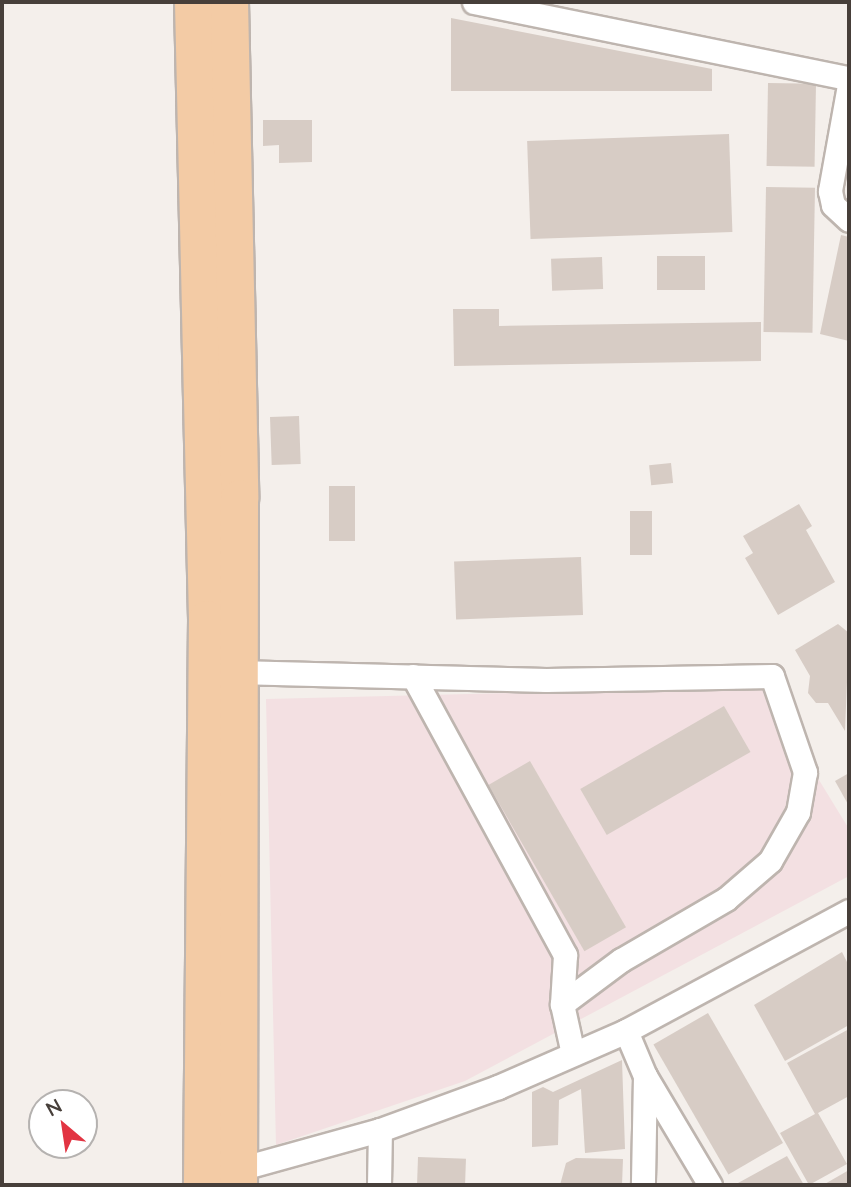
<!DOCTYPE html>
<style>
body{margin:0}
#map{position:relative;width:851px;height:1187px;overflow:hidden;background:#f4efeb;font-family:Lato,sans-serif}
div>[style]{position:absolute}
.medical>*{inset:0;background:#f3e0e2}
.building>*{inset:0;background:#d7ccc5;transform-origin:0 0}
.roads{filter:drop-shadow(2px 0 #beb5af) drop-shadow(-2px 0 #beb5af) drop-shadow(0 2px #beb5af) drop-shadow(0 -2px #beb5af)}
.street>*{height:23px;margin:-11.5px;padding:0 11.5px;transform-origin:11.5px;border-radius:11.5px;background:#fff}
.primary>*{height:37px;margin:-18.5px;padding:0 18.5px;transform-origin:18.5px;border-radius:18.5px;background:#f3cba5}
span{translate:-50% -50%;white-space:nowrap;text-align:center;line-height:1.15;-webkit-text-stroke:5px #fff;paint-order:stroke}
.frame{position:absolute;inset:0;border:4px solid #473f3a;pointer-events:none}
.north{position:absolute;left:28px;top:1089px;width:70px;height:70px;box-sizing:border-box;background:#fff;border:2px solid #b5b2b0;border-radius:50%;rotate:331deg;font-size:19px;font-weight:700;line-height:28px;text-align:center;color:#473f3a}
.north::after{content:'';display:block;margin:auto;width:24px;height:32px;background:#e23442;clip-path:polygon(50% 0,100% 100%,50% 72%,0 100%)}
</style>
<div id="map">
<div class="medical">
<div style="clip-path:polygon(762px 687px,849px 829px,849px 876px,465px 1081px,276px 1145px,266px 699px)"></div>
</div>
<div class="building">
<div style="clip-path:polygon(451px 18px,712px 69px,712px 91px,451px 91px)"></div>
<div style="left:768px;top:83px;width:48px;height:83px;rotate:1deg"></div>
<div style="clip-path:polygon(263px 120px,312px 120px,312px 162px,279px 163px,279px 145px,263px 146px)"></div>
<div style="left:729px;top:134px;width:98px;height:202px;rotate:88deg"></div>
<div style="left:766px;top:187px;width:49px;height:145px;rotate:1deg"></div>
<div style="clip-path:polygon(841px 235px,849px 237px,849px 341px,820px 334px)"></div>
<div style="left:705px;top:256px;width:34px;height:48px;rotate:90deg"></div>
<div style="left:602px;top:257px;width:32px;height:51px;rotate:88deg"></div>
<div style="clip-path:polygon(453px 309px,499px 309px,499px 326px,761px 322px,761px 361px,454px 366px)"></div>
<div style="left:299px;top:416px;width:48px;height:29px;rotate:88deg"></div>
<div style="left:671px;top:463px;width:20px;height:22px;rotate:84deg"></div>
<div style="left:329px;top:486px;width:26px;height:55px"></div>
<div style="clip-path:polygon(799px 504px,812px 526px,806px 530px,835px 582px,778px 615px,745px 558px,753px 553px,743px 536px)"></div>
<div style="left:630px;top:511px;width:22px;height:44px"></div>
<div style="left:581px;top:557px;width:58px;height:127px;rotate:88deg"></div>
<div style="clip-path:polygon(838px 624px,849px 633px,845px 731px,828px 703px,816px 703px,808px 693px,810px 676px,795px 650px)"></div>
<div style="left:724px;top:706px;width:53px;height:166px;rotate:60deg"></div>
<div style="left:530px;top:761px;width:192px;height:48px;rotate:60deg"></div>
<div style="clip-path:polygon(849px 773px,849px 806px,835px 781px)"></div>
<div style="clip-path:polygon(842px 952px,849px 966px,849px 1025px,785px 1061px,754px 1005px)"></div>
<div style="left:708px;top:1013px;width:150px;height:63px;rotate:60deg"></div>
<div style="clip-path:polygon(849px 1029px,849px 1096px,818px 1113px,847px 1164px,809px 1185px,780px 1133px,815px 1114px,787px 1063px)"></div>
<div style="clip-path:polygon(622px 1060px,625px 1149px,585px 1153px,581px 1089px,559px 1100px,558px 1145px,532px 1147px,532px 1092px,543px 1087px,553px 1092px)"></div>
<div style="clip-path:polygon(787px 1156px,804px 1185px,739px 1185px,738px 1183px)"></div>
<div style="left:418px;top:1157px;width:48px;height:28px;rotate:2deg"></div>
<div style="clip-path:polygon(576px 1158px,623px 1159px,622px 1185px,560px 1185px,566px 1163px)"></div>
<div style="clip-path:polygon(849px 1170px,849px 1185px,823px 1185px)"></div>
</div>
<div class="roads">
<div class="street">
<div style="left:474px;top:2px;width:383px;rotate:11.5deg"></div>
<div style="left:849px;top:85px;width:108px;rotate:100.2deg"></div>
<div style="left:830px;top:191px;width:14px;rotate:78deg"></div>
<div style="left:833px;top:205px;width:22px;rotate:43deg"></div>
<div style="left:236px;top:672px;width:310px;rotate:1.5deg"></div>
<div style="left:546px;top:680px;width:226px;rotate:-1deg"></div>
<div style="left:772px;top:676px;width:102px;rotate:71deg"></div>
<div style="left:805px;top:772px;width:41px;rotate:99.9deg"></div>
<div style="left:798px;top:812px;width:56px;rotate:119.7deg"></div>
<div style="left:770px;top:861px;width:58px;rotate:139.2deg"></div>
<div style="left:726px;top:899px;width:121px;rotate:149.8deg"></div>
<div style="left:621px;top:960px;width:74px;rotate:143.3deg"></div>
<div style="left:413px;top:676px;width:318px;rotate:61.4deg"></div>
<div style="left:565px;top:955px;width:49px;rotate:93.5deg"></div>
<div style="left:562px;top:1004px;width:51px;rotate:77.6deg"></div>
<div style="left:626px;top:1031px;width:49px;rotate:67.1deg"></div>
<div style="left:645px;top:1076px;width:109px;rotate:91.1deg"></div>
<div style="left:645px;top:1076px;width:127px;rotate:59.2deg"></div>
<div style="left:239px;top:1169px;width:146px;rotate:-15.5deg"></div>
<div style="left:380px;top:1130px;width:126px;rotate:-20deg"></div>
<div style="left:498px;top:1087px;width:140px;rotate:-23.6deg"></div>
<div style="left:626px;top:1031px;width:253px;rotate:-28.3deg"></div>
<div style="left:379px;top:1185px;width:55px;rotate:-89deg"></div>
</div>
<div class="primary">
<div style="left:193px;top:2px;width:617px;rotate:88.7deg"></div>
<div style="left:207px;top:619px;width:566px;rotate:90.51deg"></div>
<div style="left:229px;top:2px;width:496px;rotate:88.8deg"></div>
<div style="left:239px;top:498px;width:687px;rotate:90.08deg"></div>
</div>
</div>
<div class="frame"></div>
<div class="north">N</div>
</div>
